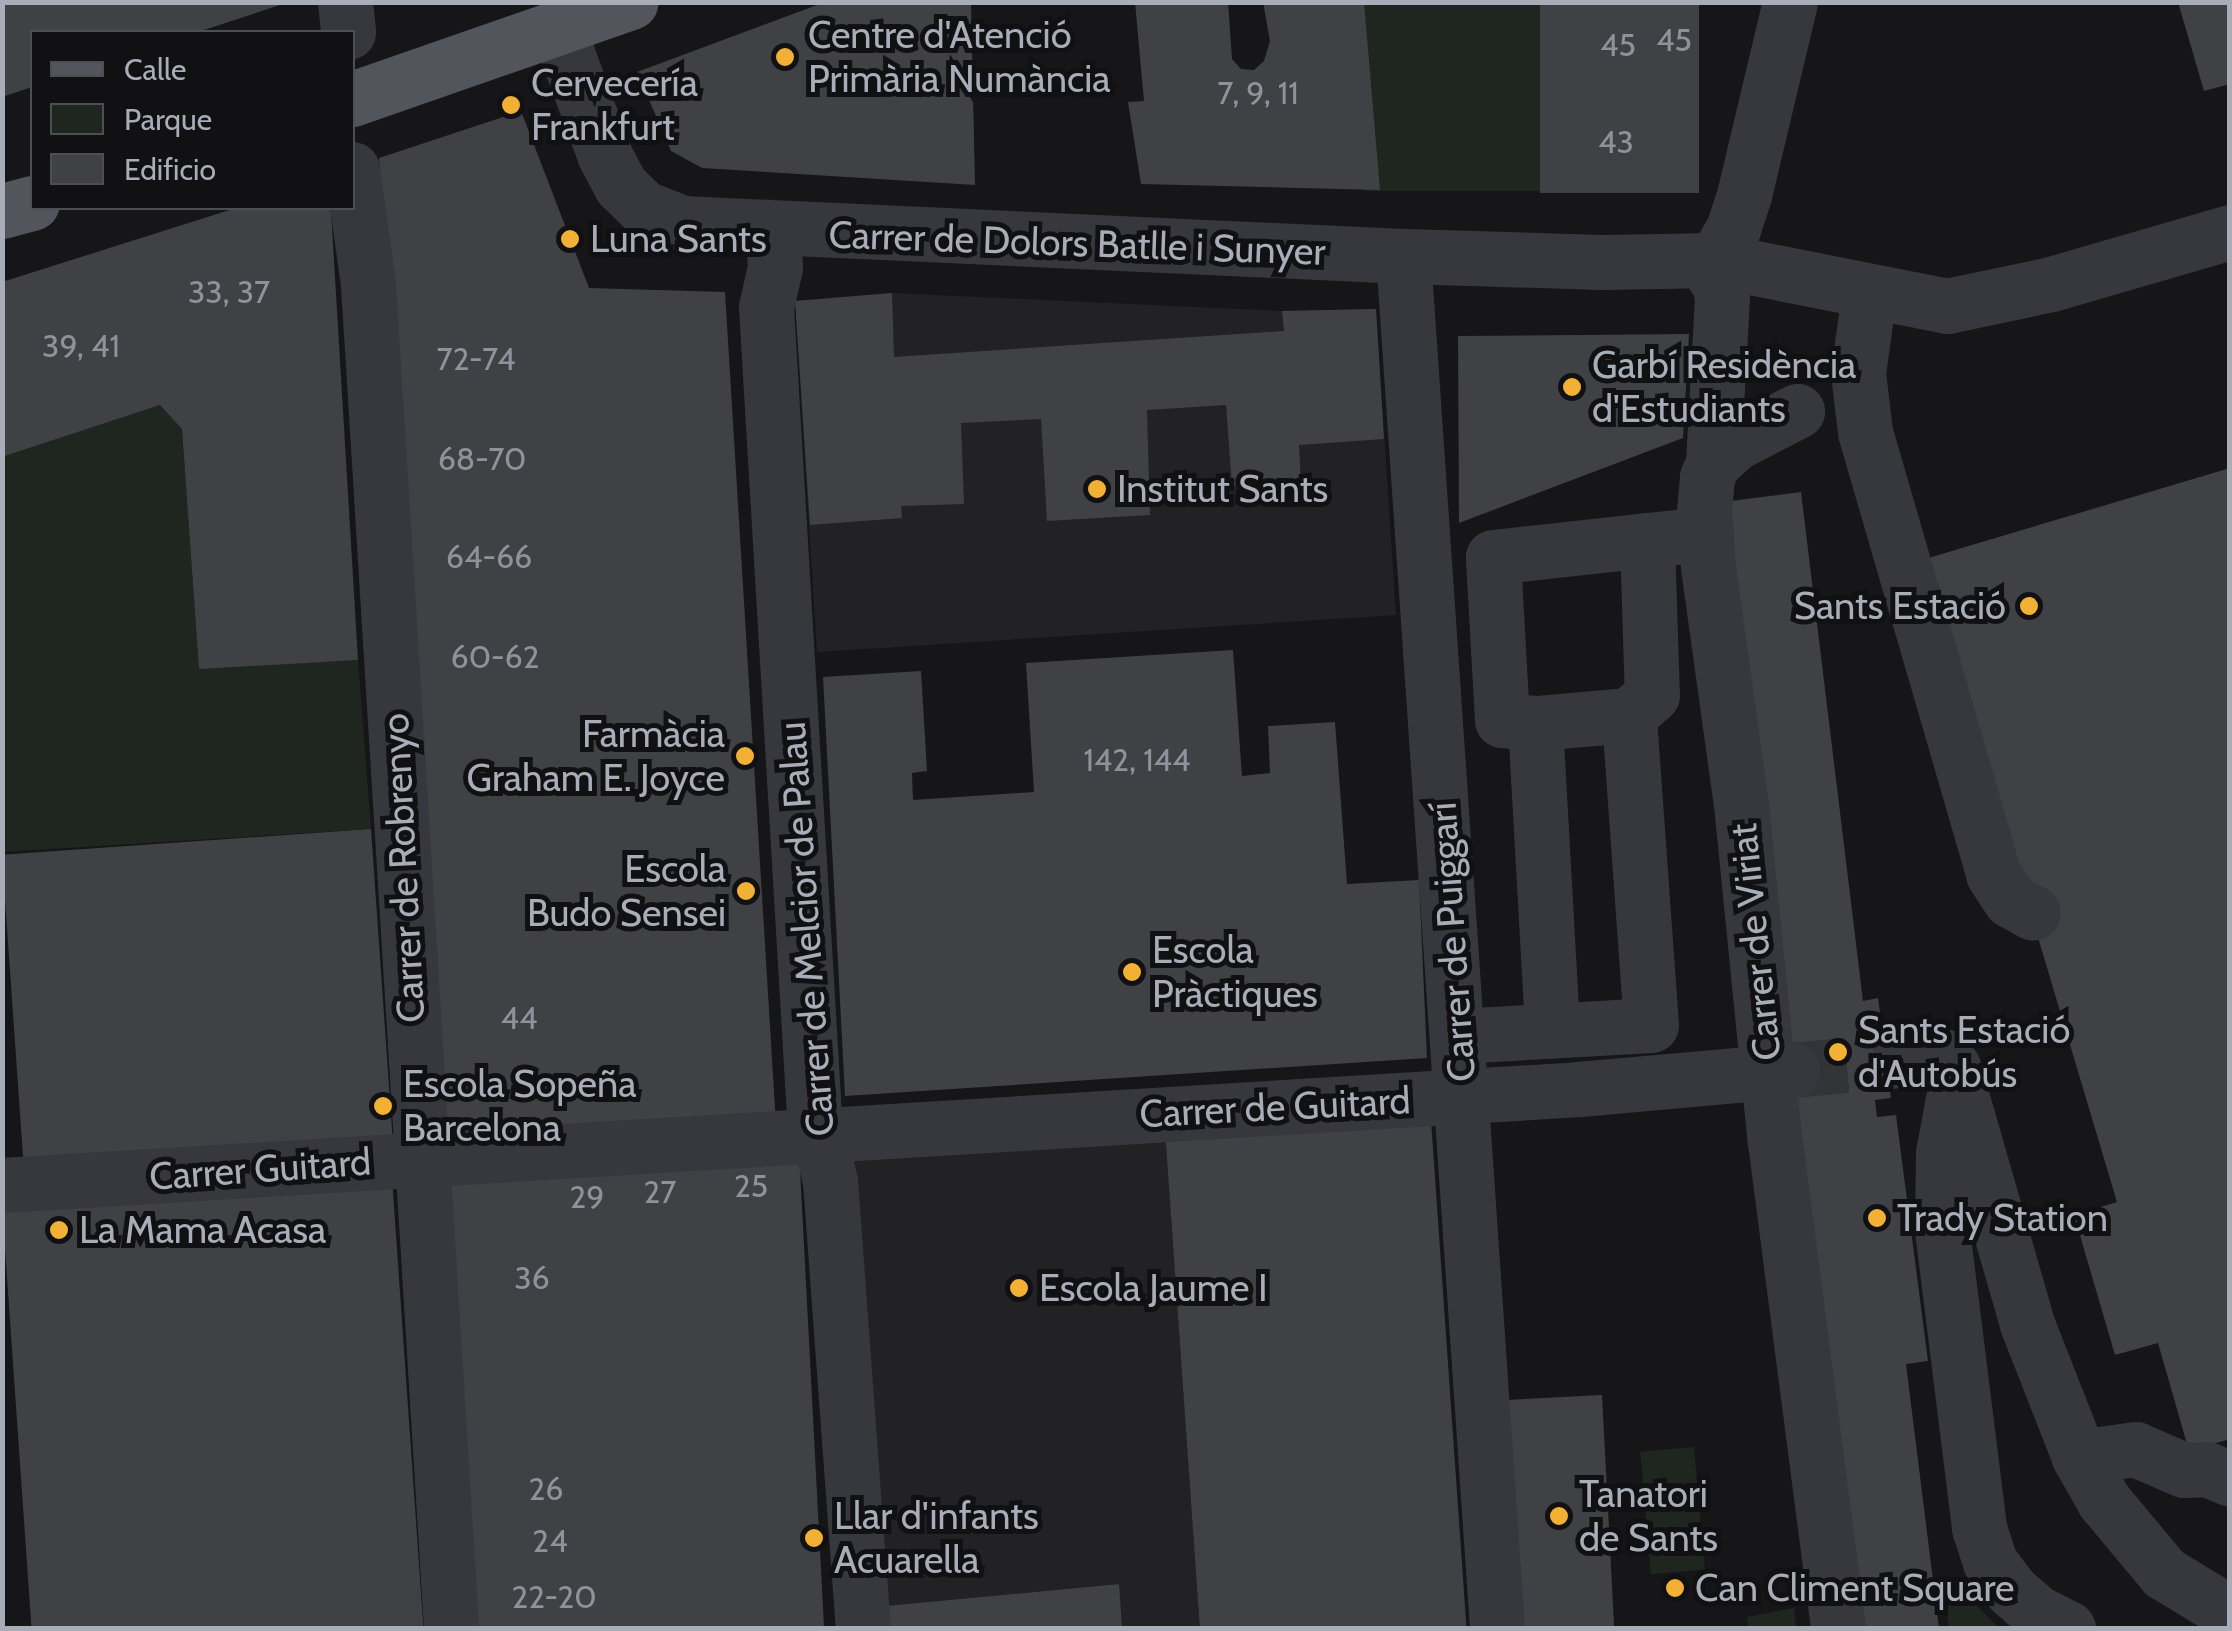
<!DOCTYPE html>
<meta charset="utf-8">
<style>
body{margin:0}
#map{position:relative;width:2232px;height:1631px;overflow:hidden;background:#161618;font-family:Cabin,sans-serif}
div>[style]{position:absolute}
.built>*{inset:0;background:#222225}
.green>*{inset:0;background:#1e261f;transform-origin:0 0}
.building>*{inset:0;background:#404145;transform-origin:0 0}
.minor-tunnel>*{height:55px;margin-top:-27.5px;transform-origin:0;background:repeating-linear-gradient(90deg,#333438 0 55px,transparent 0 83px)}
.minor>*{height:55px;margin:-27.5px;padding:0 27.5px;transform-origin:27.5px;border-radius:27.5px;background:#37383d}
.major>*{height:55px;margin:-27.5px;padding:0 27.5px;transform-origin:27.5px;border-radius:27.5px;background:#53555c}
.dots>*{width:28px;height:28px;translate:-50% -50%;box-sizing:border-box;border:5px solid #111113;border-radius:50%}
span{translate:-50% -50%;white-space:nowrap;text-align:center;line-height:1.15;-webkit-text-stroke:10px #111113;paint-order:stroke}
.number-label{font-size:32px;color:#8e929b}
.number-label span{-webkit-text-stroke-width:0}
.poi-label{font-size:38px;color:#a8adb8}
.left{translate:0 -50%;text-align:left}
.right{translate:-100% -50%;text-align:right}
.street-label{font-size:38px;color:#a8adb8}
.frame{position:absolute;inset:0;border:5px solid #a8adb8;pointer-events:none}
.legend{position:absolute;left:30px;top:30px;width:325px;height:180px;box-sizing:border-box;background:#111113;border:2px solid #4d4f55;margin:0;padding:12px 18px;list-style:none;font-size:30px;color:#a8adb8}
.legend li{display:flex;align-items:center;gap:20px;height:50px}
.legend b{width:50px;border:2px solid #4d4f55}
</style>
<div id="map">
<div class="built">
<div style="clip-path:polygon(892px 293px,1282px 311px,1376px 309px,1396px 615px,817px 652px,795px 301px)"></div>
<div style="clip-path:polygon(1165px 1125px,1200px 1628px,1122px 1628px,1118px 1584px,875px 1607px,852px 1152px)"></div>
</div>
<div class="green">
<div style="left:1364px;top:3px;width:176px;height:188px"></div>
<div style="clip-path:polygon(160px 405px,182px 429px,199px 668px,358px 660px,371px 829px,3px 852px,3px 457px)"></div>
<div style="left:1694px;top:1447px;width:123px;height:54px;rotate:85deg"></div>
<div style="clip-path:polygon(1961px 1589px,1976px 1605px,1999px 1628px,1949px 1628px,1944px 1592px)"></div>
<div style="clip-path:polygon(1794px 1608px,1796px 1628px,1748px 1628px,1747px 1617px)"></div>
</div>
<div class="building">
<div style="clip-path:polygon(2px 2px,286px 2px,286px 3px,198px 32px,32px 32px,32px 87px,2px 97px)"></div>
<div style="clip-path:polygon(825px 2px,971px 2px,975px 185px,702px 168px,671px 151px,637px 72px)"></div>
<div style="clip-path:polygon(1135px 2px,1228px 2px,1232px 59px,1241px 69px,1254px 70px,1264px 61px,1270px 41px,1263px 2px,1364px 2px,1380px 190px,1141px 184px,1128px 102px,1144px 101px)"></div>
<div style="left:1540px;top:2px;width:159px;height:191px"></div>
<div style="clip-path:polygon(2178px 2px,2230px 2px,2230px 84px,2204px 91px)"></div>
<div style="clip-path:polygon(521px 111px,589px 288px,725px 292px,776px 1124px,442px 1147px,379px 158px)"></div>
<div style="clip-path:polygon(236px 208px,325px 208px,331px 211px,358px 660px,199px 669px,182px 429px,160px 405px,2px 457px,2px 282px)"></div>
<div style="clip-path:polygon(892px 293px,894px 357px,1284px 331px,1282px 311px,1376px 309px,1384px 439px,1299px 445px,1301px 483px,1232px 486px,1226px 405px,1147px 410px,1150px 515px,1047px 521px,1041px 419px,961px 423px,964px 504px,901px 506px,902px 518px,810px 525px,795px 301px)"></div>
<div style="clip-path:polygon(1689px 334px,1683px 438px,1459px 523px,1458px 336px)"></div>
<div style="clip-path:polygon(2230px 468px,2230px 1439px,2189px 1451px,2158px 1343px,2115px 1355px,2074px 1215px,2117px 1202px,1925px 559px)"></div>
<div style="clip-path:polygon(1801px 492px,1863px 1001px,1878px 998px,1891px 1098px,1875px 1100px,1877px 1117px,1896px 1115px,1928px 1361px,1906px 1364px,1939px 1628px,1860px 1628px,1723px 502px)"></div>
<div style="clip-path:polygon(1233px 650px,1242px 776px,1270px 773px,1268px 726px,1335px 722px,1347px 884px,1419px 880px,1427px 1058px,845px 1096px,823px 677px,921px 671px,927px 771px,912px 773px,913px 800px,1034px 792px,1026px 663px)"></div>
<div style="left:371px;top:829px;width:326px;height:370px;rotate:86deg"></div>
<div style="left:1430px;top:1106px;width:523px;height:266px;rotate:86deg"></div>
<div style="left:799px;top:1150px;width:479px;height:360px;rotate:87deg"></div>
<div style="left:392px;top:1178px;width:451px;height:391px;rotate:86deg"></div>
<div style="left:1602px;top:1395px;width:233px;height:101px;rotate:87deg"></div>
<div style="clip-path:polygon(1119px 1584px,1122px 1628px,876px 1628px,875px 1607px)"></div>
</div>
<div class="minor-tunnel">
<div style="left:1792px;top:1070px;width:108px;rotate:-5.3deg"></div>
</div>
<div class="minor">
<div style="left:345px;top:2px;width:30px;rotate:84deg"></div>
<div style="left:558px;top:29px;width:135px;rotate:69.7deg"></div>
<div style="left:605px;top:156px;width:34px;rotate:62deg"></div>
<div style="left:621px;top:186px;width:32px;rotate:44deg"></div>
<div style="left:644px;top:208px;width:42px;rotate:21deg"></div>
<div style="left:683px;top:223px;width:721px;rotate:2.62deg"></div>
<div style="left:1403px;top:256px;width:199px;rotate:1.7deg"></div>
<div style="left:1602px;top:262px;width:113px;rotate:-1deg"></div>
<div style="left:1715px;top:260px;width:237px;rotate:11.2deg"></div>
<div style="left:1947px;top:306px;width:106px;rotate:-11.9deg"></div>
<div style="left:2051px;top:284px;width:186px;rotate:-16.2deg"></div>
<div style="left:352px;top:169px;width:117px;rotate:82.1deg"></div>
<div style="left:368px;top:285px;width:1346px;rotate:86.46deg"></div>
<div style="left:773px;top:230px;width:37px;rotate:87deg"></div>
<div style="left:775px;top:267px;width:41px;rotate:102.7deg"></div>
<div style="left:766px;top:307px;width:809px;rotate:86.6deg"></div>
<div style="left:814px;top:1115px;width:68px;rotate:76.4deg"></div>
<div style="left:830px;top:1181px;width:448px;rotate:85.8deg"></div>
<div style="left:1403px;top:256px;width:1375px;rotate:86.08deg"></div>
<div style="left:1703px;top:260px;width:29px;rotate:56deg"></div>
<div style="left:1719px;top:284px;width:13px;rotate:77deg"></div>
<div style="left:1722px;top:297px;width:166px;rotate:93.1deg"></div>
<div style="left:1713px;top:463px;width:15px;rotate:113deg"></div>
<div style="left:1707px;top:477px;width:34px;rotate:95deg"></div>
<div style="left:1704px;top:511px;width:56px;rotate:85.9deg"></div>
<div style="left:1708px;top:567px;width:239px;rotate:82.1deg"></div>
<div style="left:1741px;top:804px;width:340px;rotate:84.3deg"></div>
<div style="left:1775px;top:1142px;width:490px;rotate:82.6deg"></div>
<div style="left:1715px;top:260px;width:36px;rotate:-60deg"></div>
<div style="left:1733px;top:229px;width:36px;rotate:-72deg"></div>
<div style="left:1744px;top:195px;width:198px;rotate:-76.6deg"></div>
<div style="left:1869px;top:293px;width:81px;rotate:97.8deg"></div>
<div style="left:1858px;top:373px;width:59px;rotate:83.2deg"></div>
<div style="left:1865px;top:432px;width:460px;rotate:73.8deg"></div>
<div style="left:1993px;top:874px;width:31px;rotate:57deg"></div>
<div style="left:2010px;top:900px;width:26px;rotate:29deg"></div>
<div style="left:1713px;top:463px;width:30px;rotate:-42deg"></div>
<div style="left:1735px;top:443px;width:70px;rotate:-27.3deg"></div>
<div style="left:1647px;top:540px;width:155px;rotate:88.2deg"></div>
<div style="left:1652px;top:695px;width:30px;rotate:139deg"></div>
<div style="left:1629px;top:715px;width:94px;rotate:175.1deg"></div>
<div style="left:1535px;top:723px;width:33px;rotate:-175deg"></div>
<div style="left:1502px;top:720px;width:163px;rotate:-93.2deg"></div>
<div style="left:1493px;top:557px;width:155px;rotate:-6.3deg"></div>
<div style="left:1647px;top:540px;width:58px;rotate:-5.9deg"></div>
<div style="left:1535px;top:723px;width:308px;rotate:86.8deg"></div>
<div style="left:1459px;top:1036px;width:192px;rotate:-3.3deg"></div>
<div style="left:1651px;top:1025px;width:311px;rotate:-94.1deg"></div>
<div style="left:1900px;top:1060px;width:43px;rotate:-5.3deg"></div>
<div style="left:1943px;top:1056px;width:15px;rotate:48deg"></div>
<div style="left:1953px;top:1067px;width:267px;rotate:73.9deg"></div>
<div style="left:2027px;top:1324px;width:143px;rotate:68.6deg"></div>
<div style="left:2079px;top:1457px;width:51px;rotate:60.4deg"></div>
<div style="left:2104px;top:1501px;width:94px;rotate:50.2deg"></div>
<div style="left:2164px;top:1573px;width:77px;rotate:31.2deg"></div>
<div style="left:1953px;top:1099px;width:55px;rotate:100.5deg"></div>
<div style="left:1943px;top:1153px;width:77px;rotate:90.7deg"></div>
<div style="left:1942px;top:1230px;width:300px;rotate:82.9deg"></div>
<div style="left:1979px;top:1528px;width:36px;rotate:72deg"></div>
<div style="left:1990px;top:1562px;width:36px;rotate:53deg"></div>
<div style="left:2012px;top:1591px;width:32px;rotate:41deg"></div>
<div style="left:2036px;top:1612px;width:36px;rotate:27deg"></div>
<div style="left:2px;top:1185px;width:1580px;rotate:-3.48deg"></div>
<div style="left:1579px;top:1089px;width:214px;rotate:-5.1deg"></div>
<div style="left:2079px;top:1457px;width:57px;rotate:-8.1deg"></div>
<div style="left:2135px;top:1449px;width:53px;rotate:23.2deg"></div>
<div style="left:2184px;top:1470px;width:23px;rotate:-2deg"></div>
<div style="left:2207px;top:1469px;width:25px;rotate:23deg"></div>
</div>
<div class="major">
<div style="left:352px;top:99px;width:295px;rotate:-19.2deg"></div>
<div style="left:2px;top:211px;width:31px;rotate:-15deg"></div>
</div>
<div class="dots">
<div style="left:785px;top:57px;background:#f2b134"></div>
<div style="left:511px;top:105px;background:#f2b134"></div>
<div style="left:570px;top:239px;background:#f2b134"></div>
<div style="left:1572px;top:387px;background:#f2b134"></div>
<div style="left:1097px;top:489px;background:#f2b134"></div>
<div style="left:2029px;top:606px;background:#f2b134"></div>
<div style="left:745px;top:756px;background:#f2b134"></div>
<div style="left:746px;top:891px;background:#f2b134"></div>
<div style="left:1132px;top:972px;background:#f2b134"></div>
<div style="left:1838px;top:1052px;background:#f2b134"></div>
<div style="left:383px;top:1106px;background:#f2b134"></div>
<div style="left:1877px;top:1218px;background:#f2b134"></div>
<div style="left:59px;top:1230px;background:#f2b134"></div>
<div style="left:1019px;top:1288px;background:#f2b134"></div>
<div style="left:1559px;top:1516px;background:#f2b134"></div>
<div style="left:814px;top:1538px;background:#f2b134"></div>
<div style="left:1675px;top:1588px;background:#f2b134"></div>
</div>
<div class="number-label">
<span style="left:1674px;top:40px">45</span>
<span style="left:1618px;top:45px">45</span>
<span style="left:1258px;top:93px">7, 9, 11</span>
<span style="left:1616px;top:142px">43</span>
<span style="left:229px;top:292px">33, 37</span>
<span style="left:81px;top:346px">39, 41</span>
<span style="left:476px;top:359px">72-74</span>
<span style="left:482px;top:459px">68-70</span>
<span style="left:489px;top:557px">64-66</span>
<span style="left:495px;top:657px">60-62</span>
<span style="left:1137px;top:760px">142, 144</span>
<span style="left:519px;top:1018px">44</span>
<span style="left:751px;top:1186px">25</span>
<span style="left:660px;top:1192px">27</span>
<span style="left:587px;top:1197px">29</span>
<span style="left:532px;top:1278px">36</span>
<span style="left:546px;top:1489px">26</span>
<span style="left:550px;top:1541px">24</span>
<span style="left:554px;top:1597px">22-20</span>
</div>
<div class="poi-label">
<span class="left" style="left:808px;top:57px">Centre d'Atenció<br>Primària Numància</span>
<span class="left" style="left:531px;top:105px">Cervecería<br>Frankfurt</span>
<span class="left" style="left:590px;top:239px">Luna Sants</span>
<span class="left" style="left:1592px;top:387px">Garbí Residència<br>d'Estudiants</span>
<span class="left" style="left:1117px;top:489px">Institut Sants</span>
<span class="right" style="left:2006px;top:606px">Sants Estació</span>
<span class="right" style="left:725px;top:756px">Farmàcia<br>Graham E. Joyce</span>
<span class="right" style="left:726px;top:891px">Escola<br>Budo Sensei</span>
<span class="left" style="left:1152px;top:972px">Escola<br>Pràctiques</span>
<span class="left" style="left:1858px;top:1052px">Sants Estació<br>d'Autobús</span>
<span class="left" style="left:403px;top:1106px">Escola Sopeña<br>Barcelona</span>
<span class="left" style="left:1897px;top:1218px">Trady Station</span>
<span class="left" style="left:79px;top:1230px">La Mama Acasa</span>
<span class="left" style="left:1039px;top:1288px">Escola Jaume I</span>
<span class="left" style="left:1579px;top:1516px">Tanatori<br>de Sants</span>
<span class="left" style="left:834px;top:1538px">Llar d'infants<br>Acuarella</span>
<span class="left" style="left:1695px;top:1588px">Can Climent Square</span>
</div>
<div class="street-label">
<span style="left:1077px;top:243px;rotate:2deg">Carrer de Dolors Batlle i Sunyer</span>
<span style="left:403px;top:868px;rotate:-93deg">Carrer de Robrenyo</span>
<span style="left:806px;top:929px;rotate:-94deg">Carrer de Melcior de Palau</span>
<span style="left:1452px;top:942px;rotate:-94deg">Carrer de Puiggarí</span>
<span style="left:1755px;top:942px;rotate:-96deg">Carrer de Viriat</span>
<span style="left:1275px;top:1107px;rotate:-3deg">Carrer de Guitard</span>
<span style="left:260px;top:1169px;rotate:-4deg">Carrer Guitard</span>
</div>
<div class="frame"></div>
<ul class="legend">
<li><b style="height:12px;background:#53555c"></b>Calle</li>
<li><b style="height:28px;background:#1e261f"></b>Parque</li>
<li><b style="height:28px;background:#404145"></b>Edificio</li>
</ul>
</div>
